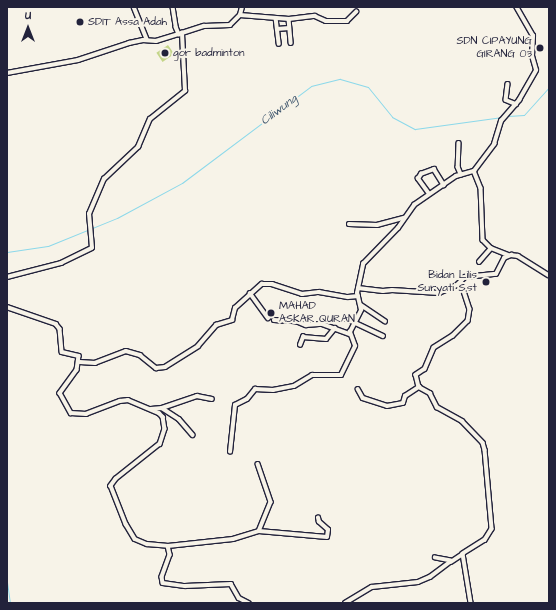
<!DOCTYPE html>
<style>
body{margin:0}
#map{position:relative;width:556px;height:610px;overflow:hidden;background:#f7f3e8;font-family:"Architects Daughter",sans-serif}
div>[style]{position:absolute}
.green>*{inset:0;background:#c4d589;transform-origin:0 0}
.stream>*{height:1px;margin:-0.5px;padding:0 0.5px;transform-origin:0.5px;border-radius:0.5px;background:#8bd8ea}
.roads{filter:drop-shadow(1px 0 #22223b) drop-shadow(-1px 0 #22223b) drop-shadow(0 1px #22223b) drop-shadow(0 -1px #22223b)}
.minor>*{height:3.5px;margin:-1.75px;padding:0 1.75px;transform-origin:1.75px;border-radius:1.75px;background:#f7f3e8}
.dots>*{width:11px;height:11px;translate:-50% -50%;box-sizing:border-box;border:2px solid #f7f3e8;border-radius:50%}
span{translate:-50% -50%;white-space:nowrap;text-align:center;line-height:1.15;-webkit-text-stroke:4px #f7f3e8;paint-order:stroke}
.poi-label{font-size:11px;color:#22223b}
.left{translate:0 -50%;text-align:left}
.right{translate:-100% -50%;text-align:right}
.water-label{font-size:12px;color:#425970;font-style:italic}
.frame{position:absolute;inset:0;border:8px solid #22223b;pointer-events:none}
.north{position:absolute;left:8px;top:8px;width:40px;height:40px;-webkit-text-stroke:3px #f7f3e8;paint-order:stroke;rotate:0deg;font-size:11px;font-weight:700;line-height:16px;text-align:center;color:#22223b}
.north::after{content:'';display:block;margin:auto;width:14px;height:18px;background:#22223b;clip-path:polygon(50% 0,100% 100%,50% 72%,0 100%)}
</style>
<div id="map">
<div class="green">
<div style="left:168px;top:45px;width:11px;height:14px;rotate:56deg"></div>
</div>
<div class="stream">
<div style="left:508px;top:116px;width:16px;rotate:-4deg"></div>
<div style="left:524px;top:115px;width:38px;rotate:-48deg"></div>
<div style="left:7px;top:252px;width:41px;rotate:-8.3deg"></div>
<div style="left:48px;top:246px;width:74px;rotate:-22.1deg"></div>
<div style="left:117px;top:218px;width:74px;rotate:-28.3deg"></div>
<div style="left:182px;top:183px;width:161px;rotate:-36.9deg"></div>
<div style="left:311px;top:86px;width:30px;rotate:-14deg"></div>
<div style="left:340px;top:79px;width:29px;rotate:16deg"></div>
<div style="left:368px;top:87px;width:38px;rotate:51deg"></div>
<div style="left:392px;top:117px;width:26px;rotate:28deg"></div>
<div style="left:415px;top:129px;width:88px;rotate:-7.9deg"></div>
<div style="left:7px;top:582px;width:21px;rotate:82deg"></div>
</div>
<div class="roads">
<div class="minor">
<div style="left:134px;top:7px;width:35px;rotate:68deg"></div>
<div style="left:173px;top:7px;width:20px;rotate:81deg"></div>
<div style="left:176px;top:27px;width:8px;rotate:67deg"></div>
<div style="left:240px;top:15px;width:49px;rotate:4.7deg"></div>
<div style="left:289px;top:19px;width:26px;rotate:-7deg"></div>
<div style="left:315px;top:16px;width:12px;rotate:24deg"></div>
<div style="left:326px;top:21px;width:21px"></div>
<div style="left:347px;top:21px;width:13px;rotate:-45deg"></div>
<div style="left:276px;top:18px;width:26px;rotate:83deg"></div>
<div style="left:289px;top:19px;width:24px;rotate:85deg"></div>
<div style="left:277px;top:29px;width:12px;rotate:-5deg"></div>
<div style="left:7px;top:73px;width:72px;rotate:-10.4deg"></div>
<div style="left:78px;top:60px;width:54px;rotate:-18.4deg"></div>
<div style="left:129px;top:43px;width:14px;rotate:-12deg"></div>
<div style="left:143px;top:40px;width:13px;rotate:4deg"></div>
<div style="left:156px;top:41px;width:27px;rotate:-17deg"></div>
<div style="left:508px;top:84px;width:16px;rotate:97deg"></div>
<div style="left:506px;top:100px;width:11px;rotate:22deg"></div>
<div style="left:459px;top:143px;width:24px;rotate:92deg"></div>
<div style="left:458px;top:167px;width:8px;rotate:67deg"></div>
<div style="left:474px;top:171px;width:18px;rotate:68deg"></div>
<div style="left:481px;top:188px;width:52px;rotate:87.8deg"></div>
<div style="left:483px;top:240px;width:11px;rotate:45deg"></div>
<div style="left:491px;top:248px;width:18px;rotate:22deg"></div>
<div style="left:429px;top:194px;width:19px;rotate:-126deg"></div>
<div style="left:418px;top:179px;width:6px;rotate:-59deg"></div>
<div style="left:421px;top:174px;width:14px;rotate:-21deg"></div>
<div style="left:434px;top:169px;width:19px;rotate:58deg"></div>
<div style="left:349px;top:224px;width:28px;rotate:2deg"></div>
<div style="left:377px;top:225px;width:27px;rotate:-15deg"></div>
<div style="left:479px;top:262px;width:18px;rotate:-49deg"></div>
<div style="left:7px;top:277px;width:56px;rotate:-14.5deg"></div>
<div style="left:61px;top:263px;width:34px;rotate:-26deg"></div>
<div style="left:92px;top:248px;width:34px;rotate:-95deg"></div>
<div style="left:89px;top:214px;width:38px;rotate:-67deg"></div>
<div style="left:104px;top:179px;width:47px;rotate:-43.3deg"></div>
<div style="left:138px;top:147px;width:30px;rotate:-67deg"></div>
<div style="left:150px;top:119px;width:45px;rotate:-38.7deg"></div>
<div style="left:185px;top:91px;width:58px;rotate:-93deg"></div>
<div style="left:182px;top:33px;width:23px;rotate:-18deg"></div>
<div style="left:204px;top:26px;width:26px;rotate:-2deg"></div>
<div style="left:230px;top:25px;width:14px;rotate:-45deg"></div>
<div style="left:240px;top:15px;width:8px;rotate:-76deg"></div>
<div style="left:461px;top:282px;width:28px;rotate:72deg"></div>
<div style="left:470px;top:309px;width:12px;rotate:99deg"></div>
<div style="left:468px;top:321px;width:21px;rotate:135deg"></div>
<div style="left:453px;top:336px;width:22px;rotate:148deg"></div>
<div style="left:434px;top:348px;width:23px;rotate:113deg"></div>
<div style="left:425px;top:369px;width:11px;rotate:146deg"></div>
<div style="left:416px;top:375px;width:12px;rotate:76deg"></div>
<div style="left:419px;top:387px;width:13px;rotate:29deg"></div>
<div style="left:430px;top:393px;width:16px;rotate:63deg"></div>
<div style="left:437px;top:407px;width:29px;rotate:29deg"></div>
<div style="left:462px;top:421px;width:30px;rotate:46deg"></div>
<div style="left:483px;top:443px;width:7px;rotate:74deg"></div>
<div style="left:485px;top:450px;width:79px;rotate:84.9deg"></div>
<div style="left:492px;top:529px;width:13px;rotate:122deg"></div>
<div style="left:485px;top:540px;width:26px;rotate:148deg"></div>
<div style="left:463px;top:554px;width:50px;rotate:80.7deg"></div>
<div style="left:358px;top:288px;width:25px;rotate:7deg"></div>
<div style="left:383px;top:291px;width:9px;rotate:-6deg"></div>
<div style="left:392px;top:290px;width:47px;rotate:3.7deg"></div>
<div style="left:439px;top:293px;width:20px;rotate:-24deg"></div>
<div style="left:457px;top:285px;width:11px;rotate:-45deg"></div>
<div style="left:465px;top:277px;width:31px;rotate:-6deg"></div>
<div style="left:496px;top:274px;width:18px;rotate:-63deg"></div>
<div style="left:504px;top:258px;width:8px;rotate:-23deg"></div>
<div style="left:511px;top:255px;width:7px;rotate:8deg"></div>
<div style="left:518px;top:256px;width:36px;rotate:32deg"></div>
<div style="left:250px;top:293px;width:31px;rotate:54deg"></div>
<div style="left:361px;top:305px;width:29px;rotate:34deg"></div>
<div style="left:7px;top:307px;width:52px;rotate:19.1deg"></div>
<div style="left:56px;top:324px;width:6px;rotate:51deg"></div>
<div style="left:60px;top:329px;width:23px;rotate:85deg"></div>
<div style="left:62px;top:352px;width:17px;rotate:13deg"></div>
<div style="left:79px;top:356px;width:14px;rotate:98deg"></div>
<div style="left:77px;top:370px;width:29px;rotate:126deg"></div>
<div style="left:60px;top:393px;width:23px;rotate:61deg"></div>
<div style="left:71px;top:413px;width:15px;rotate:4deg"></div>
<div style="left:86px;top:414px;width:36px;rotate:-21deg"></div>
<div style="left:120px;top:401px;width:8px;rotate:-7deg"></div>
<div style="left:128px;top:400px;width:34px;rotate:23deg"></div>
<div style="left:159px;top:413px;width:6px;rotate:45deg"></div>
<div style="left:163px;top:417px;width:12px;rotate:81deg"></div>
<div style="left:165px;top:429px;width:16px;rotate:108deg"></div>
<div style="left:160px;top:444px;width:56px;rotate:141.5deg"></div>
<div style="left:116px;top:479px;width:9px;rotate:126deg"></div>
<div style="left:111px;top:486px;width:41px;rotate:68.5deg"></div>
<div style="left:126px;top:524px;width:17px;rotate:59deg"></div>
<div style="left:135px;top:539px;width:13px;rotate:23deg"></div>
<div style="left:147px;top:544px;width:21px;rotate:5deg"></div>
<div style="left:168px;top:546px;width:65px;rotate:-6.1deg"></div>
<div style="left:233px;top:539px;width:27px;rotate:-17deg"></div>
<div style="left:259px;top:531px;width:68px;rotate:5deg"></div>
<div style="left:327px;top:537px;width:7px;rotate:-82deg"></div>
<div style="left:328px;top:530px;width:12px;rotate:-138deg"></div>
<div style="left:319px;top:522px;width:4px;rotate:-104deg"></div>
<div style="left:345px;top:318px;width:42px;rotate:25.3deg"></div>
<div style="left:274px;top:320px;width:22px;rotate:3deg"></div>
<div style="left:296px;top:321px;width:11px;rotate:22deg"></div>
<div style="left:306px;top:325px;width:16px;rotate:-4deg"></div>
<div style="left:322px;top:324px;width:30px;rotate:20deg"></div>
<div style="left:300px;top:345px;width:9px;rotate:-69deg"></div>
<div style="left:303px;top:337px;width:23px;rotate:5deg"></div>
<div style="left:326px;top:339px;width:14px;rotate:-51deg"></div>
<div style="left:80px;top:362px;width:15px;rotate:4deg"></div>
<div style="left:95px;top:363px;width:33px;rotate:-21deg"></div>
<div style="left:126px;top:351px;width:15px;rotate:16deg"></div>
<div style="left:140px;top:355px;width:21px;rotate:39deg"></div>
<div style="left:156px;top:368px;width:9px;rotate:-6deg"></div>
<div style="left:165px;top:367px;width:39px;rotate:-32deg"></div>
<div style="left:198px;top:346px;width:28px;rotate:-49deg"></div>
<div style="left:216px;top:325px;width:17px;rotate:-17deg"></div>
<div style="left:232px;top:320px;width:12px;rotate:-76deg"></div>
<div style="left:235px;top:308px;width:36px;rotate:-42deg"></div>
<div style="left:262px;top:284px;width:10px"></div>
<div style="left:272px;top:284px;width:32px;rotate:18deg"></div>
<div style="left:302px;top:294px;width:17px;rotate:-7deg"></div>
<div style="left:319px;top:292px;width:29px;rotate:10deg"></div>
<div style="left:348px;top:297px;width:10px;rotate:-6deg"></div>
<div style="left:358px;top:389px;width:10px;rotate:61deg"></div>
<div style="left:363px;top:398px;width:25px;rotate:18deg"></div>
<div style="left:387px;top:406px;width:16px;rotate:-11deg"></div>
<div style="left:403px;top:403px;width:7px;rotate:-74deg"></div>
<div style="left:405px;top:396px;width:17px;rotate:-33deg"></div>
<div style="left:162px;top:408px;width:20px;rotate:33deg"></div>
<div style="left:179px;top:419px;width:21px;rotate:49deg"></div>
<div style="left:151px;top:409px;width:11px;rotate:-5deg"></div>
<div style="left:162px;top:408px;width:37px;rotate:-19deg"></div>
<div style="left:197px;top:396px;width:15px;rotate:11deg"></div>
<div style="left:230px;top:452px;width:47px;rotate:-83.9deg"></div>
<div style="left:235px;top:405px;width:13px;rotate:-27deg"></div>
<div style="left:247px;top:399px;width:13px;rotate:-51deg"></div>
<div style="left:255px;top:389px;width:18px;rotate:3deg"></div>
<div style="left:273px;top:390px;width:21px;rotate:-11deg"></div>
<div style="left:294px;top:386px;width:21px;rotate:-31deg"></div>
<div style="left:312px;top:375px;width:29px"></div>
<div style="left:341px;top:375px;width:32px;rotate:-64deg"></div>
<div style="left:355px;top:346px;width:15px;rotate:-110deg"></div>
<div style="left:350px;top:332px;width:25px;rotate:-63deg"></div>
<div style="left:361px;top:310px;width:17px;rotate:-103deg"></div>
<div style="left:357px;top:293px;width:30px;rotate:-78deg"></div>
<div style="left:363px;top:264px;width:50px;rotate:-45.8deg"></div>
<div style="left:398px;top:228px;width:28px;rotate:-55deg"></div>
<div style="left:414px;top:205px;width:51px;rotate:-34.6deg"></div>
<div style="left:456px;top:176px;width:19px;rotate:-16deg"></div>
<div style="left:474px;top:171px;width:34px;rotate:-53deg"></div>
<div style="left:494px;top:144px;width:24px;rotate:-73deg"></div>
<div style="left:501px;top:121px;width:28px;rotate:-49deg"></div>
<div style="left:519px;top:100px;width:34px;rotate:-60deg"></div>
<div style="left:536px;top:70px;width:15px;rotate:-106deg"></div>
<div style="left:532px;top:56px;width:20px;rotate:-87deg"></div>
<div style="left:533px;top:36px;width:34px;rotate:-120deg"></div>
<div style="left:258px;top:464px;width:40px;rotate:71.1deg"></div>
<div style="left:271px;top:502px;width:31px;rotate:112deg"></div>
<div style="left:168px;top:546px;width:9px;rotate:77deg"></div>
<div style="left:170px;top:555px;width:23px;rotate:110deg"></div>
<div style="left:162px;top:577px;width:6px;rotate:81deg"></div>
<div style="left:163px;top:583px;width:22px;rotate:8deg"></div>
<div style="left:185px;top:586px;width:46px;rotate:-2.5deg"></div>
<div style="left:231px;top:584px;width:16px;rotate:60deg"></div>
<div style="left:239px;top:598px;width:11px;rotate:27deg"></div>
<div style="left:451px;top:562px;width:14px;rotate:-34deg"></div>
<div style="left:345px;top:603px;width:31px;rotate:-31deg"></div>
<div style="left:372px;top:587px;width:46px;rotate:-6.2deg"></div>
<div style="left:418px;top:582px;width:13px;rotate:-23deg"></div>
<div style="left:430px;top:577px;width:26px;rotate:-37deg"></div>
<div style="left:451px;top:561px;width:16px;rotate:-169deg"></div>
</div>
</div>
<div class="dots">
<div style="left:80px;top:22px;background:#22223b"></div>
<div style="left:540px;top:48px;background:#22223b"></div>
<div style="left:165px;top:53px;background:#22223b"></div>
<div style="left:486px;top:282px;background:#22223b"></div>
<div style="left:271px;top:313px;background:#22223b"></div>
</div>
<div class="poi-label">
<span class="left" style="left:88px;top:22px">SDIT Assa Adah</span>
<span class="right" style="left:532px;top:48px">SDN CIPAYUNG<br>GIRANG 03</span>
<span class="left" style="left:173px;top:53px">gor badminton</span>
<span class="right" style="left:477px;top:282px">Bidan Lilis<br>Suryati S.st</span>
<span class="left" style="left:279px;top:313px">MAHAD<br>ASKAR QURAN</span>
</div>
<div class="water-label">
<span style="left:279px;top:110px;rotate:-37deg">Ciliwung</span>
</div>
<div class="frame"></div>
<div class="north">U</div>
</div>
